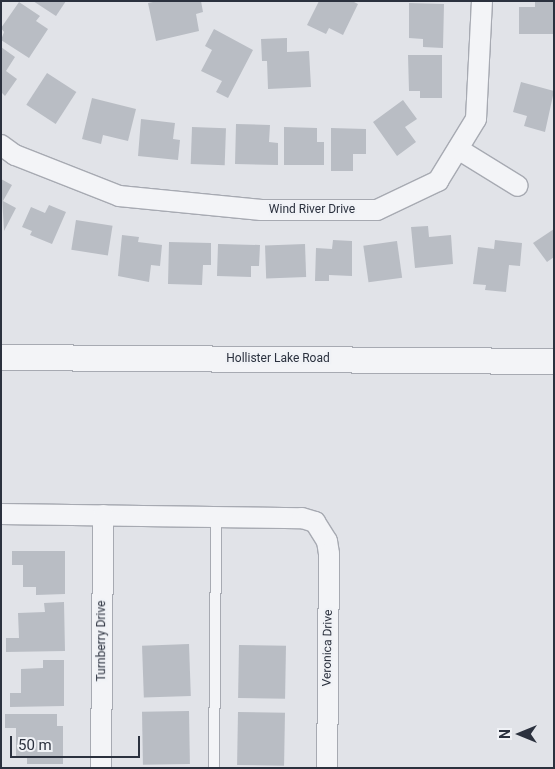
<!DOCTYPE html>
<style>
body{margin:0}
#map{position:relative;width:555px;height:769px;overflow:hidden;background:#e1e3e8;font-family:Roboto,sans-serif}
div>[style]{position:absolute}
.building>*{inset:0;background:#b9bdc4;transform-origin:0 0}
.roads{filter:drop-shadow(1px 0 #a7aab2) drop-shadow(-1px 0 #a7aab2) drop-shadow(0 1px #a7aab2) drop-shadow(0 -1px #a7aab2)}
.service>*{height:10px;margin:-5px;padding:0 5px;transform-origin:5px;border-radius:5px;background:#f3f4f7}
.minor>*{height:20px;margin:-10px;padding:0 10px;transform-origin:10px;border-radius:10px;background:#f3f4f7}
.tertiary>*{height:25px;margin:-12.5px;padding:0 12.5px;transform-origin:12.5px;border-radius:12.5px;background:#f3f4f7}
span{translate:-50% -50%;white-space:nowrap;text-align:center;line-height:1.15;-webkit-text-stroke:4.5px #f0f2f6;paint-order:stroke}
.street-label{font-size:12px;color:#2b313e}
.frame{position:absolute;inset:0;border:2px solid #2b313e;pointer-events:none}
.north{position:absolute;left:495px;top:709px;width:50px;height:50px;-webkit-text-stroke:4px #f0f2f6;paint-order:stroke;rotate:270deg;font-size:14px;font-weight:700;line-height:20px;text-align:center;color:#2b313e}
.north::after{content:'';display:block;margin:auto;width:18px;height:22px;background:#2b313e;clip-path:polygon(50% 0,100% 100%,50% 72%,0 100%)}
.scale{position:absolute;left:10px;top:736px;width:130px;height:22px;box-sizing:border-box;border:2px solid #2b313e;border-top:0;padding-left:6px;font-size:15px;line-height:18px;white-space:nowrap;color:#2b313e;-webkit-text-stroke:4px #f0f2f6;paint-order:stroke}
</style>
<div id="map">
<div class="building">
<div style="clip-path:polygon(33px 1px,66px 1px,56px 16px)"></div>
<div style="clip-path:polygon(158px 1px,201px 1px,203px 12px,196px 14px,199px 31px,156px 41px,148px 3px)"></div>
<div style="clip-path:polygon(319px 1px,352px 1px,358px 4px,343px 35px,329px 28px,326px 34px,307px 25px)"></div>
<div style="clip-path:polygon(535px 1px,554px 1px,554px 34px,519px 34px,519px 7px,535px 7px)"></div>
<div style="clip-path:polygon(19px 2px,40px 16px,36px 21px,48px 29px,29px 58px,1px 40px,4px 32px,1px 28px)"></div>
<div style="clip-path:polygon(409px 3px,444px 4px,443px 48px,423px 47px,423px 39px,409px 38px)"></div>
<div style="clip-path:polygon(214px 29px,253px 50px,228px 98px,216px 92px,222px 81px,201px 71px,212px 50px,205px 46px)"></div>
<div style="clip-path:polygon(287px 38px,287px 52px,309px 51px,311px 87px,268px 89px,267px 61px,262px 61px,261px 39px)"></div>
<div style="clip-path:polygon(1px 47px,15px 57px,6px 71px,17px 79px,5px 96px,1px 92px)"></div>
<div style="clip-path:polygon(408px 55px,442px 55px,442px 98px,420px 98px,420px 91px,409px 91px)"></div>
<div style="left:47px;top:73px;width:35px;height:38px;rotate:33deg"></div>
<div style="clip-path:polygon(521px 82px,554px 91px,545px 132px,524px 126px,527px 116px,513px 112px)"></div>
<div style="clip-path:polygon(92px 98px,136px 109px,128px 141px,103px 135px,101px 144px,82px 139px)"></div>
<div style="clip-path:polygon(403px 100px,417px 119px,405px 127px,416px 142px,397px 156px,373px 122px)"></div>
<div style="clip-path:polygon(141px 119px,175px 123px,173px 139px,180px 140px,178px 160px,138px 156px)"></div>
<div style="clip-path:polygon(236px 124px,270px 125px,269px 142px,278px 143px,278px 165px,235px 164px)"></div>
<div style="left:192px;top:127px;width:34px;height:37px;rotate:2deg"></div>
<div style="clip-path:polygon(284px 127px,317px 128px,317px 142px,324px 142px,324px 165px,284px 165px)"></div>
<div style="clip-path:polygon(331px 128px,366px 129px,366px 154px,353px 154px,353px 171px,331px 171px)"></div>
<div style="clip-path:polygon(1px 179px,12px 185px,3px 201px,16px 208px,4px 231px)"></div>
<div style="clip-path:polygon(49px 205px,66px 212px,52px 244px,30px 235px,32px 231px,22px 227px,31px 207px,45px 213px)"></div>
<div style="left:76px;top:220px;width:37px;height:30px;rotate:9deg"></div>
<div style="clip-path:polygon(428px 226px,429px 237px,451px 235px,453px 264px,415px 268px,411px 227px)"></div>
<div style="clip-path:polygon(554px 229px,554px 257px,547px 262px,533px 243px)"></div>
<div style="clip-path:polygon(122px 235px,139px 237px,138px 242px,162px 245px,160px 266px,151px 265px,149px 282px,118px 276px)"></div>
<div style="clip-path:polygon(333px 240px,352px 241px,352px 276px,329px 275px,329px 281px,315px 281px,316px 248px,332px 249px)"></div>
<div style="clip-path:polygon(495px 240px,522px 243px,520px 266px,509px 265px,506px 292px,485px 290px,486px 285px,473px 284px,478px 247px,494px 249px)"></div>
<div style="left:397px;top:241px;width:37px;height:34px;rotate:82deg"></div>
<div style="clip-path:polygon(169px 242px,211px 243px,211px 265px,203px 265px,202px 285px,168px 284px)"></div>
<div style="clip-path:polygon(218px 244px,260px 245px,259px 266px,251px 266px,251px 277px,217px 276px)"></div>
<div style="left:305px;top:244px;width:33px;height:40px;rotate:88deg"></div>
<div style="clip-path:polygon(12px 551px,65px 551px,65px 594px,36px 595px,36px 587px,23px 587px,23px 565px,12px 565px)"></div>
<div style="clip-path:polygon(64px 602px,65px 651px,6px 652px,6px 638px,19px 638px,18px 613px,45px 612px,44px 603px)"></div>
<div style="left:189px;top:644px;width:52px;height:47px;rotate:88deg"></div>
<div style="left:239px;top:645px;width:47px;height:53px;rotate:1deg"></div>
<div style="clip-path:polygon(43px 660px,64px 660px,64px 706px,10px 707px,10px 693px,21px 693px,21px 669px,43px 668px)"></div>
<div style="left:189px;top:711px;width:53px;height:47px;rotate:89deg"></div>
<div style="left:238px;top:712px;width:47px;height:53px;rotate:1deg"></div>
<div style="clip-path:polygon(5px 714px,57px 714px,57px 726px,63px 726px,63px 764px,27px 764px,27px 757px,16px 757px,16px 728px,5px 728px)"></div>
</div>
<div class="roads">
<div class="service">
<div style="left:214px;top:768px;width:251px;rotate:-89.5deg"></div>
</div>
<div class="minor">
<div style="left:1px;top:145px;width:17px;rotate:36deg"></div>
<div style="left:15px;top:155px;width:112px;rotate:21.5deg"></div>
<div style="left:119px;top:196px;width:143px;rotate:5.6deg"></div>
<div style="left:261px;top:210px;width:116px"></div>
<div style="left:377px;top:210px;width:68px;rotate:-25.4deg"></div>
<div style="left:438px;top:181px;width:73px;rotate:-58.5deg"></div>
<div style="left:476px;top:119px;width:118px;rotate:-87.1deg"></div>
<div style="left:458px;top:149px;width:70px;rotate:31.7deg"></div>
<div style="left:1px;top:514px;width:301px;rotate:0.8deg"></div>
<div style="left:302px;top:518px;width:14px;rotate:17deg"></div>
<div style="left:315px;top:522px;width:22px;rotate:58deg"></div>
<div style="left:327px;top:541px;width:13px;rotate:81deg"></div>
<div style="left:329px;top:554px;width:214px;rotate:90.5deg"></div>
<div style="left:101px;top:768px;width:253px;rotate:-89.5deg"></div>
</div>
<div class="tertiary">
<div style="left:1px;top:357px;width:553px;rotate:0.41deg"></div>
</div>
</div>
<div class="street-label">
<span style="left:312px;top:210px">Wind River Drive</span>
<span style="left:278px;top:359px">Hollister Lake Road</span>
<span style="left:102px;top:641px;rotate:-90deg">Turnberry Drive</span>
<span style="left:328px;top:648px;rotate:-89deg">Veronica Drive</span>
</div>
<div class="frame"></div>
<div class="north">N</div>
<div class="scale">50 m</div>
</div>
